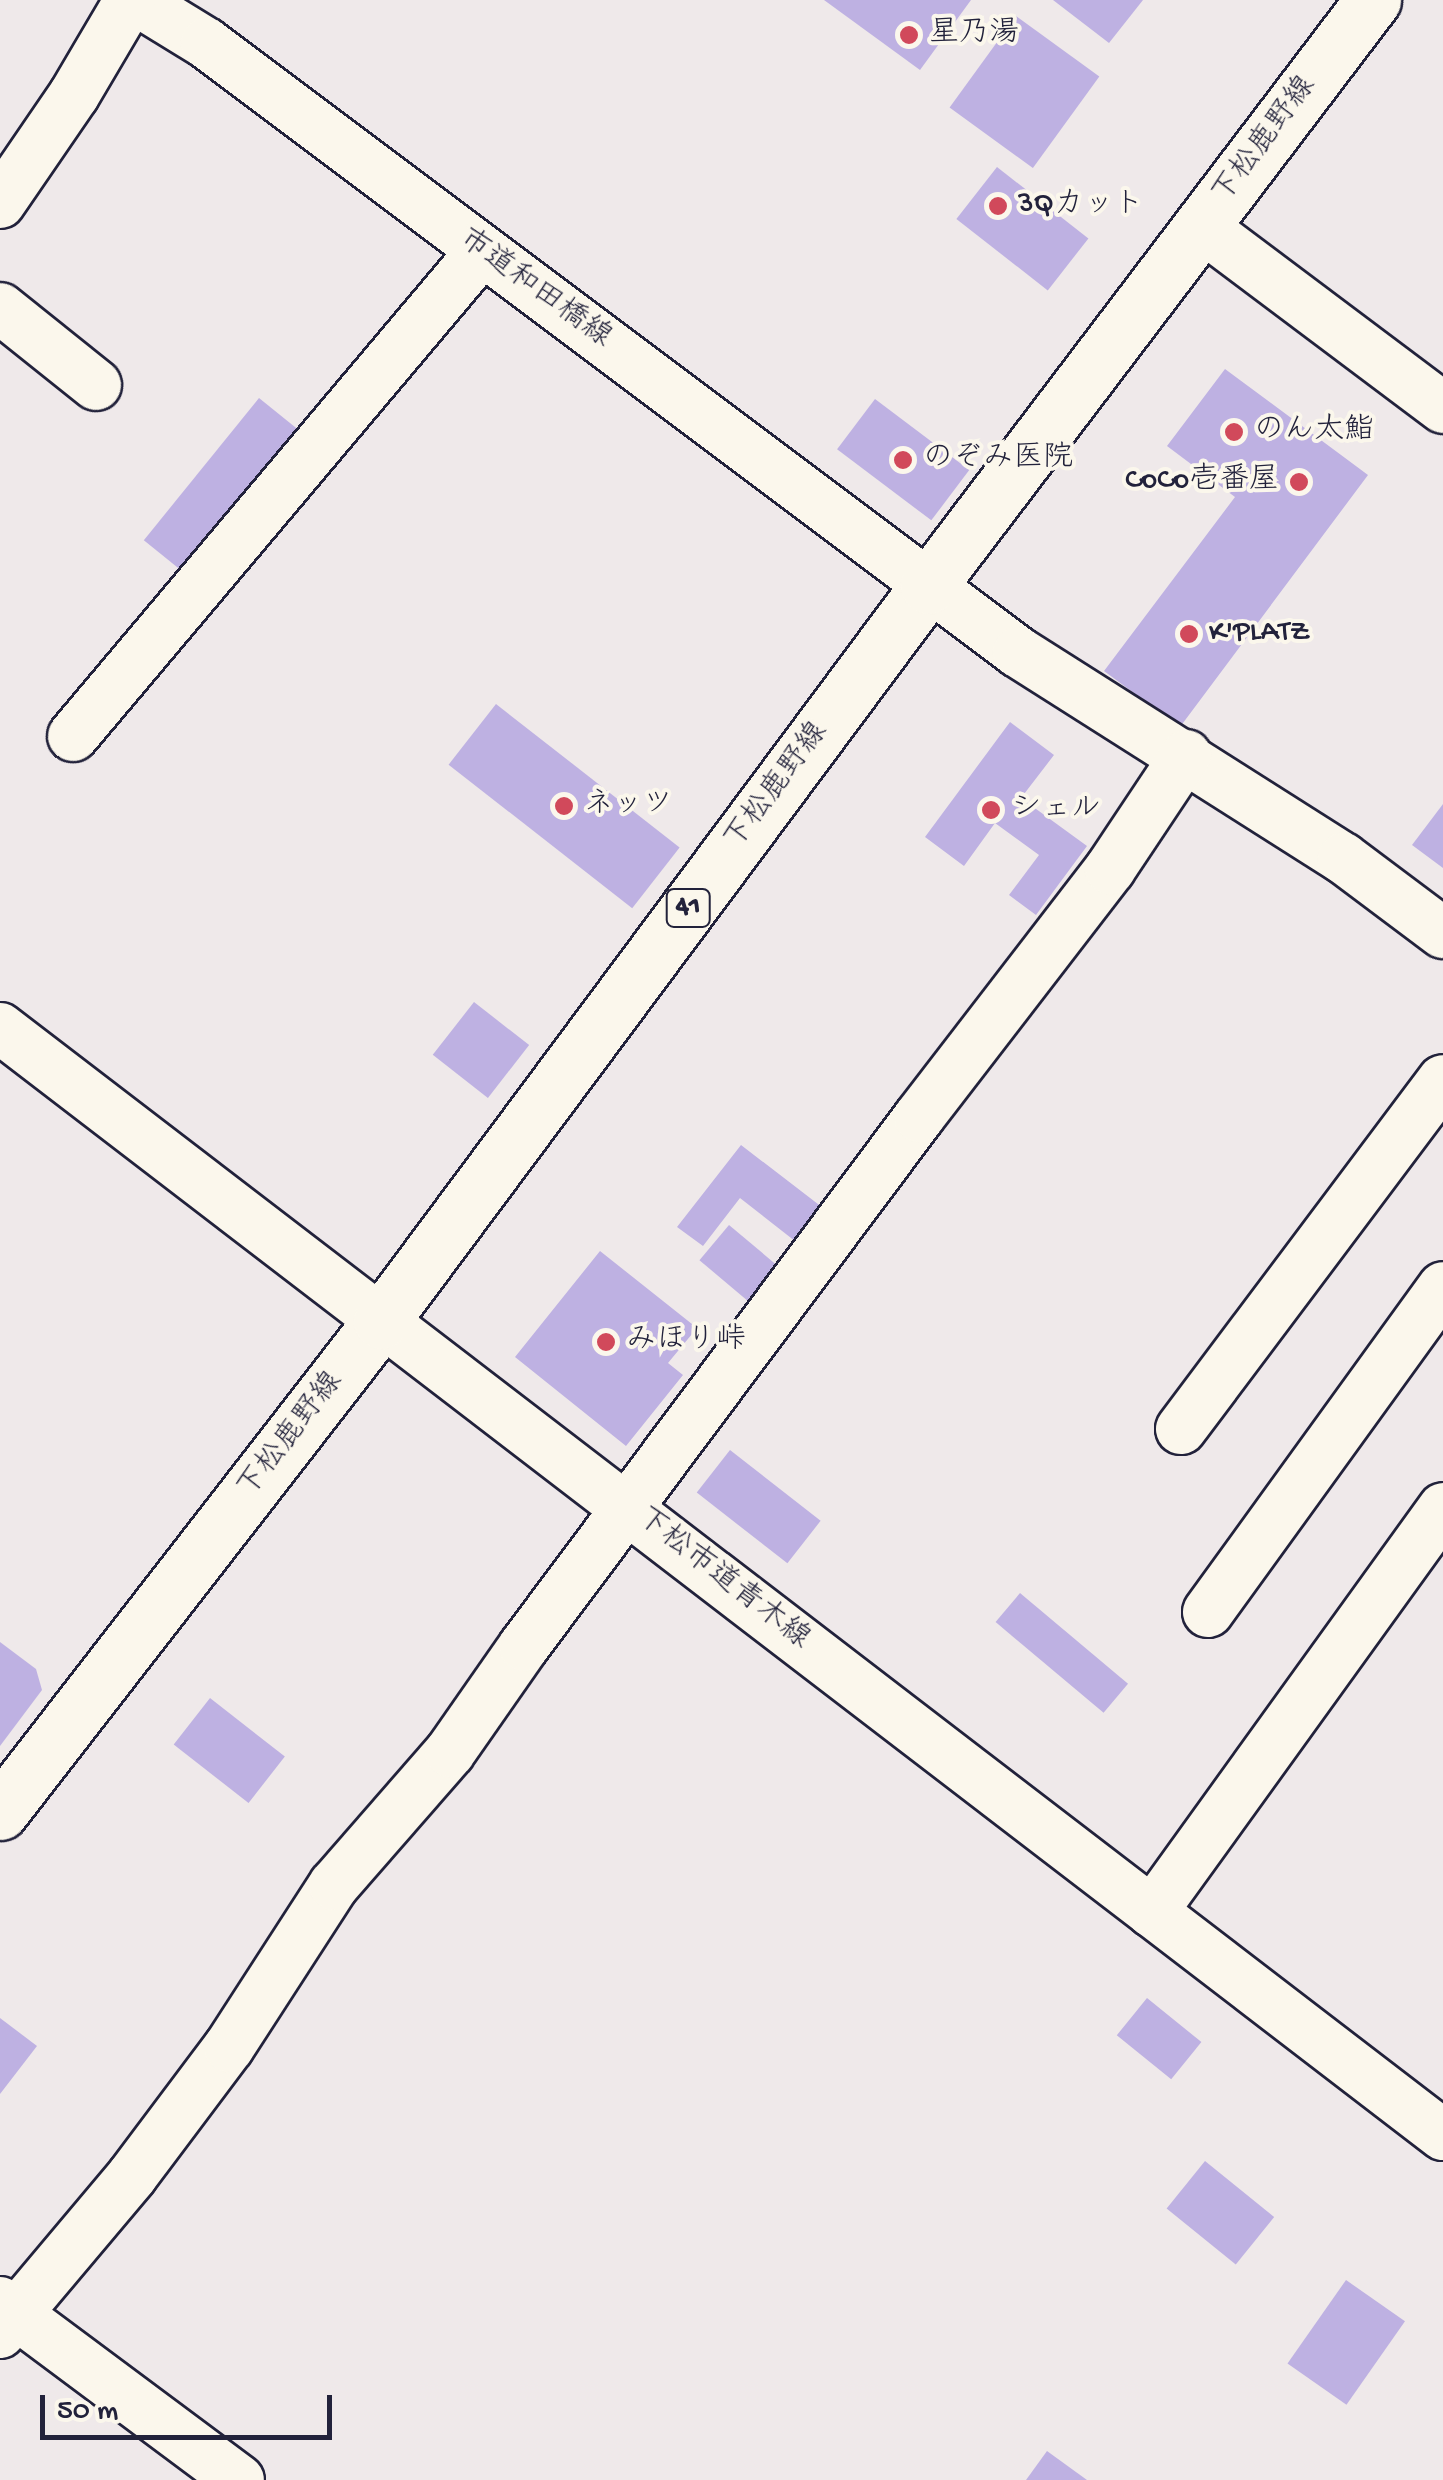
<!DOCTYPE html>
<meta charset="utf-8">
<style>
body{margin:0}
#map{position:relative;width:1443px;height:2480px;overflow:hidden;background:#efe9ea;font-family:"Gochi Hand","Klee One",sans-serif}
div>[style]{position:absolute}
.building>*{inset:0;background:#beb1e2;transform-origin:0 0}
.roads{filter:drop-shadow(2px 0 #22223b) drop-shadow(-2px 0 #22223b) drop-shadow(0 2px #22223b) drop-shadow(0 -2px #22223b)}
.minor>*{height:50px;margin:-25px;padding:0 25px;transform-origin:25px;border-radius:25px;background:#fbf7ec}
.major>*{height:55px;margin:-27.5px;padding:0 27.5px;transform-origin:27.5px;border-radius:27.5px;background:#fbf7ec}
.dots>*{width:28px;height:28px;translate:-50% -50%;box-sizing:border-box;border:5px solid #fbf7ec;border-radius:50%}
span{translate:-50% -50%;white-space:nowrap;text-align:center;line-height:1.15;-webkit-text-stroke:8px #fbf7ec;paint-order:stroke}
.shield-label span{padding:2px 8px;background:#fbf7ec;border:2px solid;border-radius:8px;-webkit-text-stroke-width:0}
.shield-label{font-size:28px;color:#22223b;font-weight:700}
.poi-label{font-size:30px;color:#22223b}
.left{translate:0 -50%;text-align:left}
.right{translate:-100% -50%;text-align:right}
.street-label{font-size:30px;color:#22223b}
.scale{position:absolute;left:40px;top:2395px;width:292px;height:45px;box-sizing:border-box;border:5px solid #22223b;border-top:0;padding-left:12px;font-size:30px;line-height:35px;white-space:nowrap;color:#22223b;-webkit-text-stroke:8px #fbf7ec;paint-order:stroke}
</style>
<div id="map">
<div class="building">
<div style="clip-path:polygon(824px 0,971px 0,920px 70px)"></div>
<div style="clip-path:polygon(1053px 0,1143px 0,1109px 43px)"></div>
<div style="left:1016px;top:16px;width:103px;height:113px;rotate:36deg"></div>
<div style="left:997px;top:167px;width:116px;height:66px;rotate:38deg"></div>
<div style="clip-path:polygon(1225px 369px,1368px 475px,1180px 727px,1104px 671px,1235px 497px,1167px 446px)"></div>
<div style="left:259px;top:398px;width:57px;height:183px;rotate:39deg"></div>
<div style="left:875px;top:399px;width:118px;height:63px;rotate:37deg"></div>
<div style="left:496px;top:704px;width:233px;height:77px;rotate:38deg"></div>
<div style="clip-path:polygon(1010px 722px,1054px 755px,1021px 798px,1087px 846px,1036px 915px,1009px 895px,1039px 855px,995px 823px,964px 866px,925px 837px)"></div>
<div style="clip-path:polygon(1443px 804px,1443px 868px,1412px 845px)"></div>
<div style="left:474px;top:1002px;width:70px;height:67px;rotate:38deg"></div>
<div style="clip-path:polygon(741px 1145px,827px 1211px,800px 1245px,740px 1198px,703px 1246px,677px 1227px)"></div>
<div style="left:729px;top:1225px;width:64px;height:46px;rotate:40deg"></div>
<div style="clip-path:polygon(600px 1251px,697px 1328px,668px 1363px,683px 1375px,626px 1446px,515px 1357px)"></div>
<div style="left:730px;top:1450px;width:115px;height:54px;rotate:38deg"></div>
<div style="left:1020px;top:1593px;width:141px;height:38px;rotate:40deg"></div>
<div style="clip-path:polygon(0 1642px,36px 1669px,42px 1690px,0 1746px)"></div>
<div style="left:210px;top:1698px;width:95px;height:59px;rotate:38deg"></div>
<div style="left:1147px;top:1998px;width:70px;height:48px;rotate:39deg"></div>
<div style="clip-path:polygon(0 2018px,37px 2046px,0 2094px)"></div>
<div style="left:1205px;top:2161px;width:89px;height:61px;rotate:39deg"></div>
<div style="left:1346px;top:2280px;width:72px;height:102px;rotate:35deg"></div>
<div style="clip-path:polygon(1047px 2451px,1087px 2480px,1026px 2480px)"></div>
</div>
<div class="roads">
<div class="minor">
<div style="left:136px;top:0;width:82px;rotate:31.6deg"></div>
<div style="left:206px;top:43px;width:1015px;rotate:36.87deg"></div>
<div style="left:1018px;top:652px;width:385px;rotate:32.4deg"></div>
<div style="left:1343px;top:858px;width:125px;rotate:36.9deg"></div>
<div style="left:0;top:203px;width:131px;rotate:-55.6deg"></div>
<div style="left:74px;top:95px;width:110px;rotate:-59.5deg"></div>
<div style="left:1201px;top:226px;width:303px;rotate:36.9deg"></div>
<div style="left:0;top:308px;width:123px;rotate:38.7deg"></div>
<div style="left:73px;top:736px;width:633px;rotate:-49.87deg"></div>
<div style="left:0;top:1028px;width:1819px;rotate:37.49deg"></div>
<div style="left:1181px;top:1429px;width:436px;rotate:-53.1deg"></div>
<div style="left:1208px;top:1612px;width:401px;rotate:-54.1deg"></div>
<div style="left:1152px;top:1912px;width:498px;rotate:-54.2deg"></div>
<div style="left:0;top:2302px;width:298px;rotate:36.7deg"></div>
<div style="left:0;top:2333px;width:205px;rotate:-49.9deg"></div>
<div style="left:132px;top:2176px;width:161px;rotate:-53.1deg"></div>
<div style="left:229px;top:2047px;width:193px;rotate:-57.1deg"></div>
<div style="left:334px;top:1885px;width:176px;rotate:-48.9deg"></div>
<div style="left:450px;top:1752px;width:129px;rotate:-55.1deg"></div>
<div style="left:524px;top:1646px;width:660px;rotate:-53.25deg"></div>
<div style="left:919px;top:1117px;width:313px;rotate:-52.4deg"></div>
<div style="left:1110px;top:869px;width:137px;rotate:-56.3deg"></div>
</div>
<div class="major">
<div style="left:0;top:1812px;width:621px;rotate:-52.19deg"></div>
<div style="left:381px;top:1321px;width:916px;rotate:-53.34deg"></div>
<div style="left:928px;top:586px;width:736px;rotate:-52.79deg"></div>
</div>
</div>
<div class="dots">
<div style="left:909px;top:35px;background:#d1495b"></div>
<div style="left:998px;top:206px;background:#d1495b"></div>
<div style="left:1234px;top:432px;background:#d1495b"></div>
<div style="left:903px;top:460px;background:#d1495b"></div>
<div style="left:1299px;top:482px;background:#d1495b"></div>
<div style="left:1189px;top:634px;background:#d1495b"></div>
<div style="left:564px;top:806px;background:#d1495b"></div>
<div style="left:991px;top:810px;background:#d1495b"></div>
<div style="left:606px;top:1342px;background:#d1495b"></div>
</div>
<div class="shield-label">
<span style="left:688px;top:908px">41</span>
</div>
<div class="poi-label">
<span class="left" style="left:929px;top:35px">星乃湯</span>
<span class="left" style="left:1018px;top:206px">3Qカット</span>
<span class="left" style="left:1254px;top:432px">のん太鮨</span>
<span class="left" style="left:923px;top:460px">のぞみ医院</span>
<span class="right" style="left:1279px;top:482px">CoCo壱番屋</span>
<span class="left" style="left:1209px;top:634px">K'PLATZ</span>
<span class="left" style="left:584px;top:806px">ネッツ</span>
<span class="left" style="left:1011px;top:810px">シェル</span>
<span class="left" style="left:626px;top:1342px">みほり峠</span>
</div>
<div class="street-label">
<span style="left:1266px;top:141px;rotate:-53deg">下松鹿野線</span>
<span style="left:534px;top:290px;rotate:36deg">市道和田橋線</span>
<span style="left:778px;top:787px;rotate:-53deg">下松鹿野線</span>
<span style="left:292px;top:1436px;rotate:-52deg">下松鹿野線</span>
<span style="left:722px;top:1580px;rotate:38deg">下松市道青木線</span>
</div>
<div class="scale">50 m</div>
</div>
